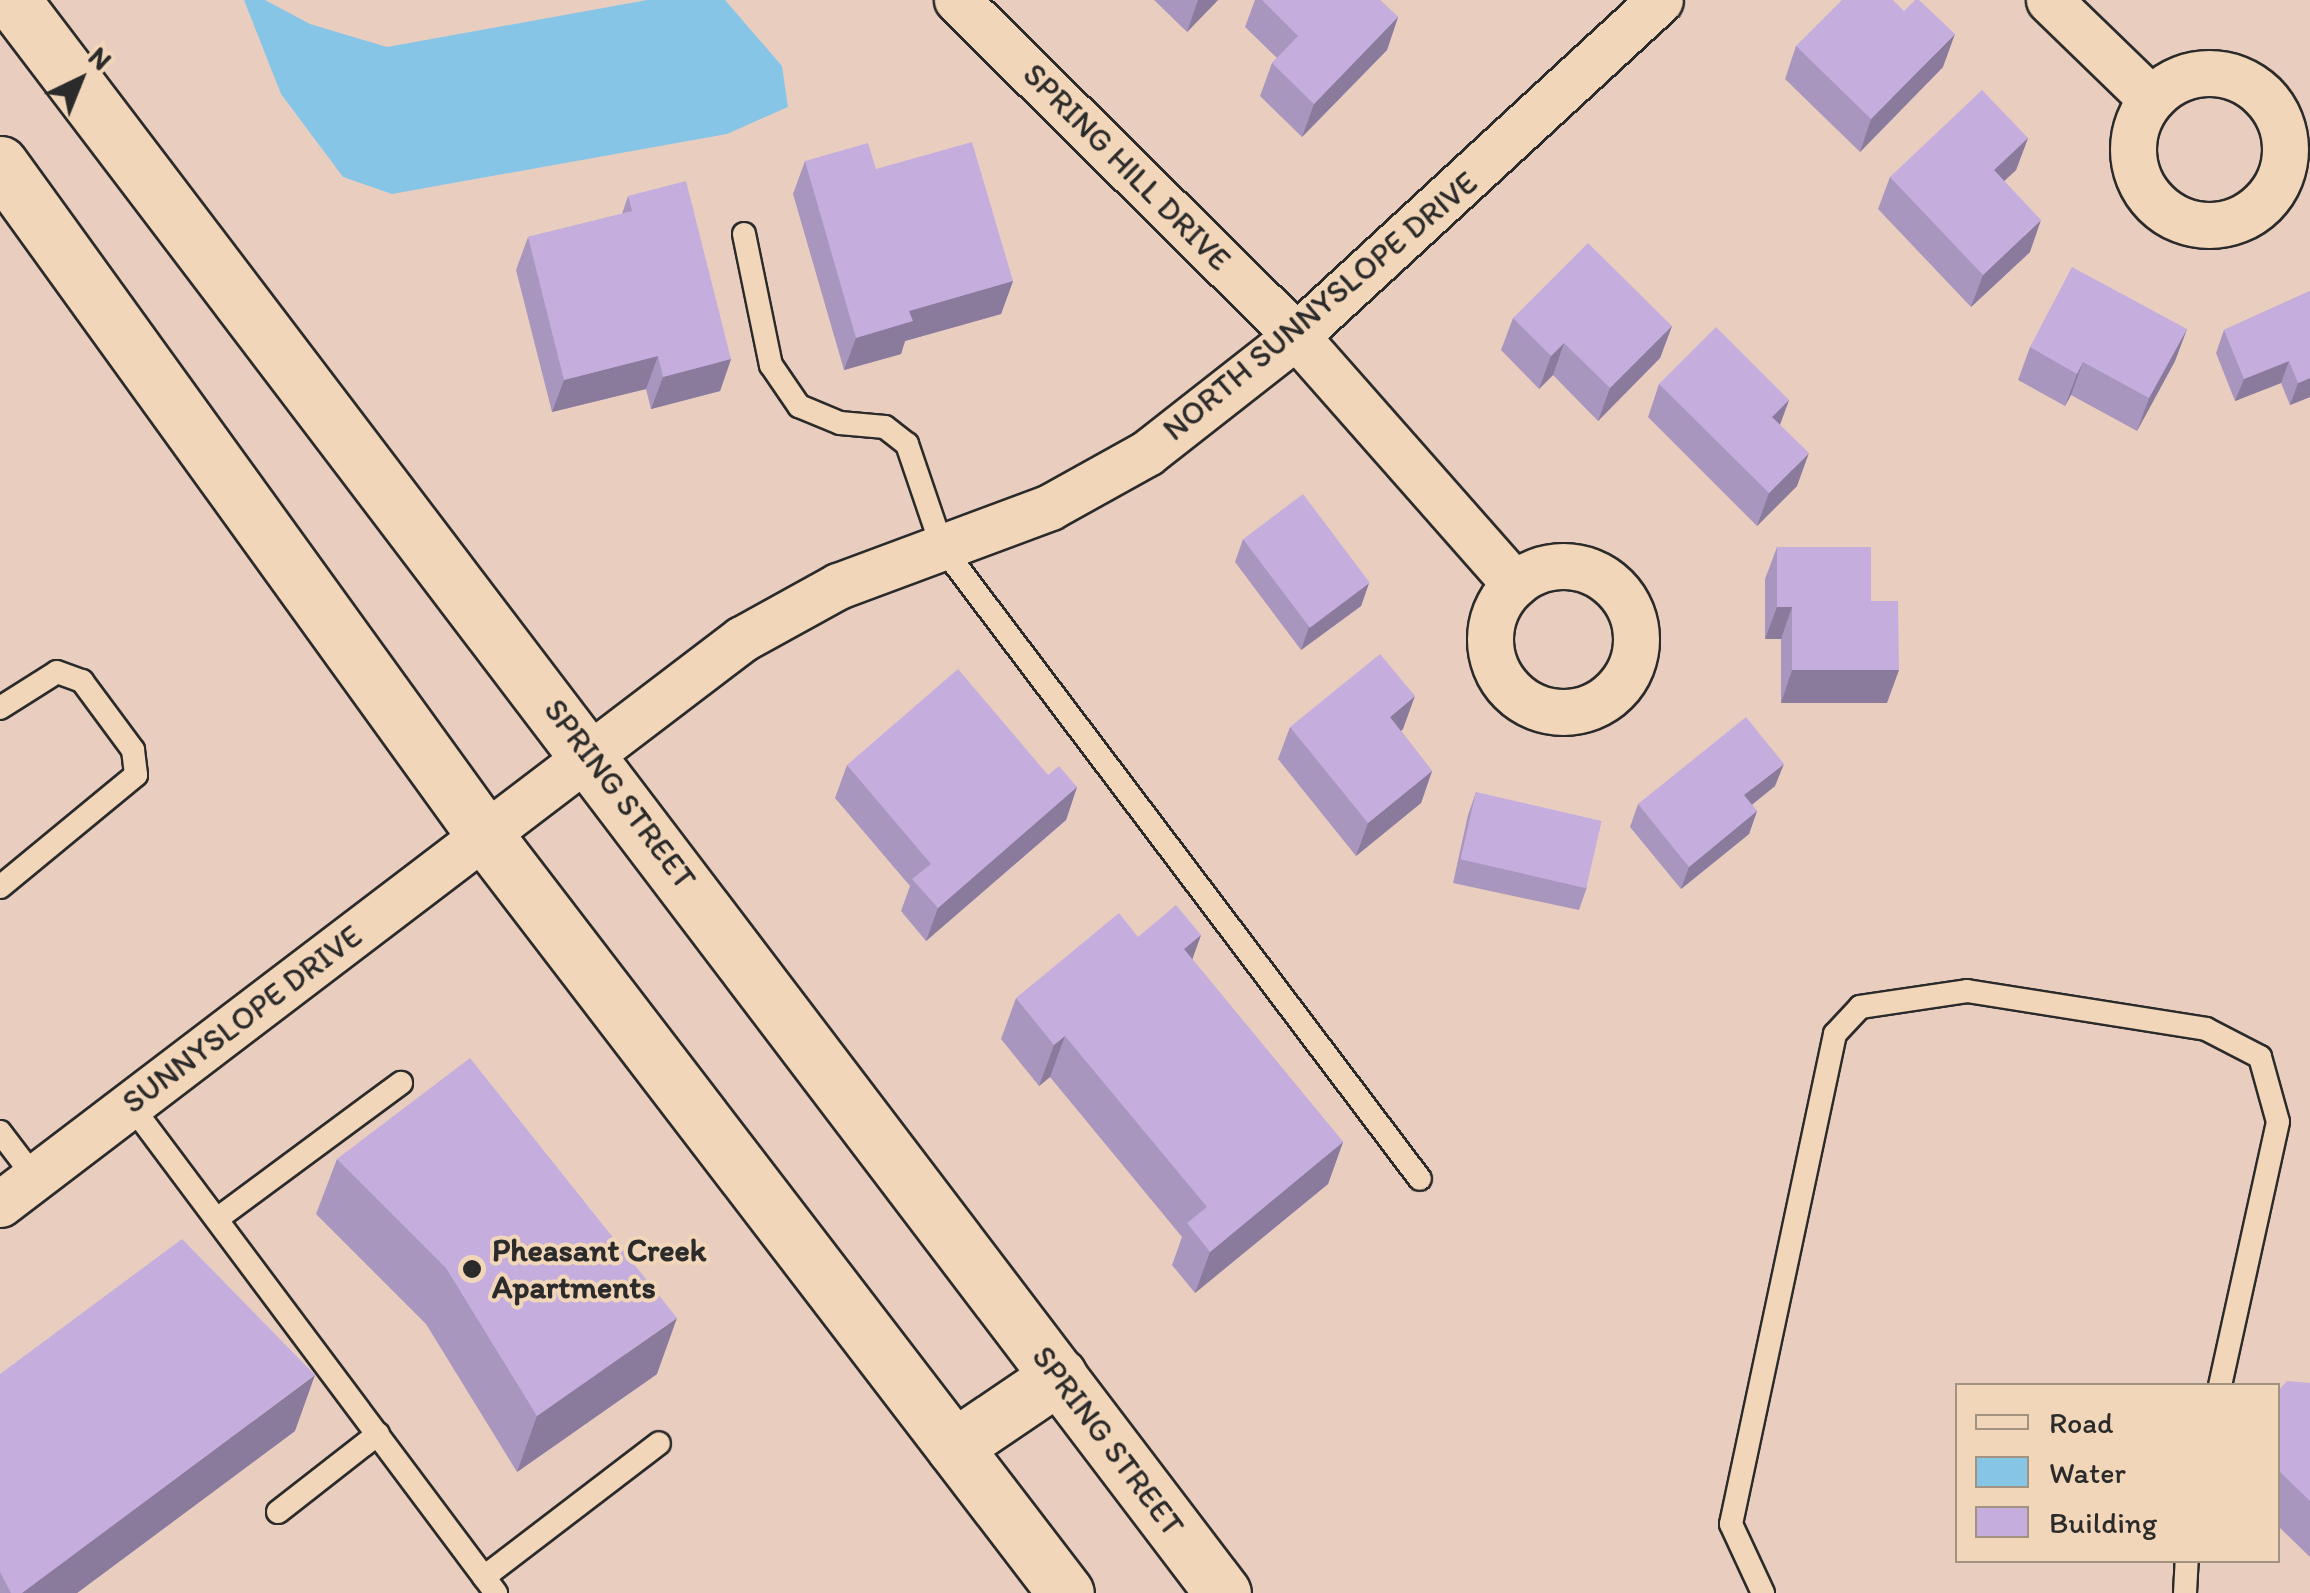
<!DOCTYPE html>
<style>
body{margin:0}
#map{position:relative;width:2310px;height:1593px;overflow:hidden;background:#e9cec0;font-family:Itim,sans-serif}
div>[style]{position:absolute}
.water>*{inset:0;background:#87c5e7}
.roads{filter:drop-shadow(2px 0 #2b2b2b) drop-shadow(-2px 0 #2b2b2b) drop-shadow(0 2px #2b2b2b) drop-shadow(0 -2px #2b2b2b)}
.service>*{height:22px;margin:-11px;padding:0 11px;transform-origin:11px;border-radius:11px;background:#f2d6b9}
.minor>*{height:45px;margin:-22.5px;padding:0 22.5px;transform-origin:22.5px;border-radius:22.5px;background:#f2d6b9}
.minor>.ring{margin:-22.5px;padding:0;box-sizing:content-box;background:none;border:45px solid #f2d6b9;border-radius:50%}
.secondary>*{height:55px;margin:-27.5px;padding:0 27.5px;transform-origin:27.5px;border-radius:27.5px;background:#f2d6b9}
.wall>*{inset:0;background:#a996be}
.shaded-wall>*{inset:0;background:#8a7a9b}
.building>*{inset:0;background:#c5aedd;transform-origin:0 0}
.dots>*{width:28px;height:28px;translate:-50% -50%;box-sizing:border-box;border:5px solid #f2d6b9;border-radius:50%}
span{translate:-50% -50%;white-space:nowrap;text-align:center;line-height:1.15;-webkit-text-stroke:8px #f2d6b9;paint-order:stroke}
.street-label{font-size:32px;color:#2b2b2b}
.poi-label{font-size:32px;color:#2b2b2b;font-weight:700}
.left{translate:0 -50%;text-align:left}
.legend{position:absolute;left:1955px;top:1383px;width:325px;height:180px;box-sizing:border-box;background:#f2d6b9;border:2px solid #a29280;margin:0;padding:12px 18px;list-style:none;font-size:30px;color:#2b2b2b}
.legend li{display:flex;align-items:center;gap:20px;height:50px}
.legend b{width:50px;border:2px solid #a29280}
.north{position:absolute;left:30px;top:30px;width:100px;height:100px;-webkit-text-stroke:8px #f2d6b9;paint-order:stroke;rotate:43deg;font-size:28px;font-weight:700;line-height:40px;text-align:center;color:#2b2b2b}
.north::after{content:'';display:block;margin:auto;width:35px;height:45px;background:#2b2b2b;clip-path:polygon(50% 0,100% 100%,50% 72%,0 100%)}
</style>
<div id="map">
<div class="water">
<div style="clip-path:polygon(244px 0,265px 0,310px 24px,387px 47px,647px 0,725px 0,782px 66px,788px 107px,727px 134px,392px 194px,343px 177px,281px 94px)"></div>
</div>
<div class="roads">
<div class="service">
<div style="left:744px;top:234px;width:134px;rotate:78.4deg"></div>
<div style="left:771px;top:365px;width:50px;rotate:55.7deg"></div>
<div style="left:799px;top:406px;width:44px;rotate:22.5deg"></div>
<div style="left:840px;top:423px;width:45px;rotate:5.1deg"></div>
<div style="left:885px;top:427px;width:28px;rotate:38deg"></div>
<div style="left:907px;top:444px;width:109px;rotate:71.2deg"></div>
<div style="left:942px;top:547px;width:792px;rotate:52.9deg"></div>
<div style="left:0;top:708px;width:67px;rotate:-32.3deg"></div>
<div style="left:57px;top:672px;width:27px;rotate:20deg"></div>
<div style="left:82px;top:681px;width:86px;rotate:53.5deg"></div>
<div style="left:133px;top:750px;width:25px;rotate:83deg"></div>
<div style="left:136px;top:775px;width:176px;rotate:140.5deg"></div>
<div style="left:130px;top:1104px;width:611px;rotate:53.19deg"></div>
<div style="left:0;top:1132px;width:58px;rotate:52.7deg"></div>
<div style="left:217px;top:1219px;width:229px;rotate:-36.5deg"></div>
<div style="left:278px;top:1512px;width:127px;rotate:-38deg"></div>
<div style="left:484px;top:1577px;width:220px;rotate:-37.4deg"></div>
<div style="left:1763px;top:1593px;width:76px;rotate:-114.9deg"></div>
<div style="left:1731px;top:1524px;width:501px;rotate:-78.02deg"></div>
<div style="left:1835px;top:1034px;width:37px;rotate:-47deg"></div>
<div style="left:1860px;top:1007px;width:108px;rotate:-8.5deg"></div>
<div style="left:1967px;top:991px;width:242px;rotate:9deg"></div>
<div style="left:2206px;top:1029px;width:61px;rotate:27.4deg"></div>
<div style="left:2260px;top:1057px;width:67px;rotate:74.5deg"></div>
<div style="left:2278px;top:1122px;width:270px;rotate:102.4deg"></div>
<div style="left:2185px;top:1593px;width:33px;rotate:-87deg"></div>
</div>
<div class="minor">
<div style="left:957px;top:0;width:477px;rotate:44.7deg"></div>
<div style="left:1296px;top:336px;width:331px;rotate:48.6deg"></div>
<div style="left:2049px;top:0;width:142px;rotate:44.1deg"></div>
<div class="ring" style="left:2133px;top:73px;width:107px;height:107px"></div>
<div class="ring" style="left:1490px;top:566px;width:101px;height:101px"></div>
<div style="left:0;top:1204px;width:933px;rotate:-37.29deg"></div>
<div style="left:742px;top:639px;width:110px;rotate:-28.9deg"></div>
<div style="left:838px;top:586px;width:226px;rotate:-20.4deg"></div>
<div style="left:1050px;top:507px;width:111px;rotate:-29.1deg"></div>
<div style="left:1147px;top:453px;width:189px;rotate:-38.1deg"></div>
<div style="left:1296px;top:336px;width:495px;rotate:-42.7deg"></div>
</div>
<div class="secondary">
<div style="left:12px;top:0;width:2001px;rotate:52.76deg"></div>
<div style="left:0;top:164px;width:827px;rotate:54.16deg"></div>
<div style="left:484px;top:834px;width:956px;rotate:52.52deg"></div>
<div style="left:954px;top:1447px;width:127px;rotate:-34.1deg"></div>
</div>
</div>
<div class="wall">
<div style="clip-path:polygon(1154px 0,1218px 0,1187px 32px)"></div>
<div style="clip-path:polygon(1255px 0,1380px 0,1398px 17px,1387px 50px,1302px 137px,1260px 96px,1272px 63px,1277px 58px,1245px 27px)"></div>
<div style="clip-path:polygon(1904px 11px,1943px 67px,1860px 152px,1785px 79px,1796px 46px)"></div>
<div style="clip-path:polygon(2028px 138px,2016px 170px,2004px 181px,2030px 252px,1971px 307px,1878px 209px,1890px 177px)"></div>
<div style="clip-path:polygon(805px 161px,876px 169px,1013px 281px,1001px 314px,905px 341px,901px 354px,844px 370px,793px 194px)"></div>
<div style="clip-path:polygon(628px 196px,731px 359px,720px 391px,651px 409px,646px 389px,552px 412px,516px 270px,528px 237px,622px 214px)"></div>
<div style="clip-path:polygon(2310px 291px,2310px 397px,2290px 405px,2281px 383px,2235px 401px,2216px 353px,2224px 330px)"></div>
<div style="clip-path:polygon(1513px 318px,1672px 326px,1660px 358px,1598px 421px,1553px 375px,1539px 389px,1501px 350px)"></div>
<div style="clip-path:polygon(2187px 329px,2175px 361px,2137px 431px,2071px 395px,2065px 406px,2018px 380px,2030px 347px)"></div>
<div style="clip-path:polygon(1659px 384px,1789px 400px,1780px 425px,1797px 486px,1757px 526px,1648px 417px)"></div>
<div style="clip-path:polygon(1243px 539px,1369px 583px,1361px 606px,1301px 650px,1235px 562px)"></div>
<div style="clip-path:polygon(1777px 547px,1871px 601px,1887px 703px,1781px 703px,1781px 639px,1765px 639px,1765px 579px)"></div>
<div style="clip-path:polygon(1290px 727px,1403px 729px,1401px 731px,1432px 771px,1421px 803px,1356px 856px,1278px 759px)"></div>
<div style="clip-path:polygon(847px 765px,1048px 775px,1077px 787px,1066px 820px,926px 941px,901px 911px,910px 886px,835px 798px)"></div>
<div style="clip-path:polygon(1775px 786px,1752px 805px,1757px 811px,1749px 834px,1681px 889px,1630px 827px,1638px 804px)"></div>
<div style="clip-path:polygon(1476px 792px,1587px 887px,1579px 910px,1453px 883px,1468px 815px)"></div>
<div style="clip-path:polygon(1201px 935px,1192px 959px,1343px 1142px,1328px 1184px,1195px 1293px,1172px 1265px,1182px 1237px,1050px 1077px,1039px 1086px,1001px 1039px,1016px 998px,1138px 937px)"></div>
<div style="clip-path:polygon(337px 1159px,657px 1374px,517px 1472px,426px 1324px,316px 1214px)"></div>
<div style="clip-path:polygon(0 1374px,295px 1431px,77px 1593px,0 1593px)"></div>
<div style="clip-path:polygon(2310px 1383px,2310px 1557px,2278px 1526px,2278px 1391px)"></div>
</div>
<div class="shaded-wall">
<div style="clip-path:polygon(1198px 0,1218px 0,1187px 32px)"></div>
<div style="clip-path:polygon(1398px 17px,1387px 50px,1302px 137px,1314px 104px)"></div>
<div style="clip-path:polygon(1955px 34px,1943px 67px,1860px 152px,1871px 119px)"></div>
<div style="clip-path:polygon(2028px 138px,2016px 170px,1982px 202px,1994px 170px)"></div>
<div style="clip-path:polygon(2041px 220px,2030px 252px,1971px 307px,1983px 275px)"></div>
<div style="clip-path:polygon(1013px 281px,1001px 314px,905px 341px,901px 354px,844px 370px,856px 338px,909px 311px)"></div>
<div style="clip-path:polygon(1672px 326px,1660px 358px,1598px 421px,1610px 388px)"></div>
<div style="clip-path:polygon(2187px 329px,2175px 361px,2137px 431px,2149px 398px)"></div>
<div style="clip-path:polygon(1564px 343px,1553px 375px,1539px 389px,1551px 356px)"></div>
<div style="clip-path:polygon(658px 356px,646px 389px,552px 412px,564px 380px)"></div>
<div style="clip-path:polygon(731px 359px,720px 391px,651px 409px,663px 377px)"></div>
<div style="clip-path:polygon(2289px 361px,2281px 383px,2235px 401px,2244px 379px)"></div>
<div style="clip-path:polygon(2083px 362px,2071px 395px,2065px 406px,2077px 374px)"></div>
<div style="clip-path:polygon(2310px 378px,2310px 397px,2290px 405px,2298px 383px)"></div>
<div style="clip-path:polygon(1789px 400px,1777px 432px,1772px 417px)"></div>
<div style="clip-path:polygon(1809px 453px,1797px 486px,1757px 526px,1769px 493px)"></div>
<div style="clip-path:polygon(1369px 583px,1361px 606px,1301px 650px,1309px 627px)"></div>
<div style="clip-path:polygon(1777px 607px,1792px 607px,1781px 639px,1765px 639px)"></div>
<div style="clip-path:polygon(1792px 670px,1899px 670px,1887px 703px,1781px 703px)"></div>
<div style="clip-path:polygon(1415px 696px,1403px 729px,1378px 750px,1390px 717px)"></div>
<div style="clip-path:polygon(1784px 764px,1775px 786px,1736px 817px,1744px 795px)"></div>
<div style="clip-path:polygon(1432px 771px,1421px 803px,1356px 856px,1368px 823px)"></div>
<div style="clip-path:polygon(1077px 787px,1066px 820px,926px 941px,938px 908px)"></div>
<div style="clip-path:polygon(1757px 811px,1749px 834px,1681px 889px,1689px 867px)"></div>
<div style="clip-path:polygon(1201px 935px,1186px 977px,1184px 949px)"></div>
<div style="clip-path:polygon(1065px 1036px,1050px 1077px,1039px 1086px,1054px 1045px)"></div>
<div style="clip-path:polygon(1343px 1142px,1328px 1184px,1195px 1293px,1210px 1252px)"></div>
<div style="clip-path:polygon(677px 1318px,657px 1374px,517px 1472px,537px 1416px)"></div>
<div style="clip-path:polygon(315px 1375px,295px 1431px,77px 1593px,22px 1593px)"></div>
</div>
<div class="building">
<div style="clip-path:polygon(1262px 0,1380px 0,1398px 17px,1314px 104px,1272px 63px,1298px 36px)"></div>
<div style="clip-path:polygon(1842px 0,1893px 0,1904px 11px,1915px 0,1919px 0,1955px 34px,1871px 119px,1796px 46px)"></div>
<div style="clip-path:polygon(1982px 90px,2028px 138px,1994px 170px,2041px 220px,1983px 275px,1890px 177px)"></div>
<div style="clip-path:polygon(972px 142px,1013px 281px,909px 311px,913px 321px,856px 338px,805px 161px,868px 143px,876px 169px)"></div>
<div style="clip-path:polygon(686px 181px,731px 359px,663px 377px,658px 356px,564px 380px,528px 237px,632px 211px,628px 196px)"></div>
<div style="clip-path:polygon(1588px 243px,1672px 326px,1610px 388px,1564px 343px,1551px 356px,1513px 318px)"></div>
<div style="clip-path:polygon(2072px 267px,2187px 329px,2149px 398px,2083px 362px,2077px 374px,2030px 347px)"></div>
<div style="clip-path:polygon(2310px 291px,2310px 378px,2298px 383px,2289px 361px,2244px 379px,2224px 330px)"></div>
<div style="clip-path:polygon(1716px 327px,1789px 400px,1772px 417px,1809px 453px,1769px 493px,1659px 384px)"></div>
<div style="left:1303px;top:494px;width:111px;height:75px;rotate:53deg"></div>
<div style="clip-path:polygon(1777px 547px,1871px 547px,1871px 601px,1898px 601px,1899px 670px,1792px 670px,1792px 607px,1777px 607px)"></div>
<div style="clip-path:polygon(1380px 654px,1415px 696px,1390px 717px,1432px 771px,1368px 823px,1290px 727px)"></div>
<div style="clip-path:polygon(958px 669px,1048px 775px,1059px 766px,1077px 787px,938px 908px,912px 879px,931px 864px,847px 765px)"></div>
<div style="clip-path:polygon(1746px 717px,1784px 764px,1744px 795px,1757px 811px,1689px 867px,1638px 804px)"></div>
<div style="left:1476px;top:792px;width:129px;height:69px;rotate:13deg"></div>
<div style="clip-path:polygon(1176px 905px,1201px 935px,1184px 949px,1343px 1142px,1210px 1252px,1187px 1223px,1207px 1207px,1065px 1036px,1054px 1045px,1016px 998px,1119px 913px,1138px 937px)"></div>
<div style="clip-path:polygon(470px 1058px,677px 1318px,537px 1416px,446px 1268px,337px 1159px)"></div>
<div style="clip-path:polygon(182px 1239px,315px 1375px,22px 1593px,11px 1593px,0 1572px,0 1374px)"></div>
<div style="clip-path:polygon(2287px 1381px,2310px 1383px,2310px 1501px,2278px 1470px,2278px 1391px)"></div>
</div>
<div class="dots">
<div style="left:472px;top:1269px;background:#2b2b2b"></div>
</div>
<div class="street-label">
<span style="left:1127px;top:167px;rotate:45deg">SPRING HILL DRIVE</span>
<span style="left:1320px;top:306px;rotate:-40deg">NORTH SUNNYSLOPE DRIVE</span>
<span style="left:620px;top:794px;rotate:53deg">SPRING STREET</span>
<span style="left:242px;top:1019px;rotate:-37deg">SUNNYSLOPE DRIVE</span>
<span style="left:1108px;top:1441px;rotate:53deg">SPRING STREET</span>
</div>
<div class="poi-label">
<span class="left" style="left:492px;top:1269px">Pheasant Creek<br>Apartments</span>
</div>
<ul class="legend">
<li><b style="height:12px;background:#f2d6b9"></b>Road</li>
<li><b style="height:28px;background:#87c5e7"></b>Water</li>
<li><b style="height:28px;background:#c5aedd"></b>Building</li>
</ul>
<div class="north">N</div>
</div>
